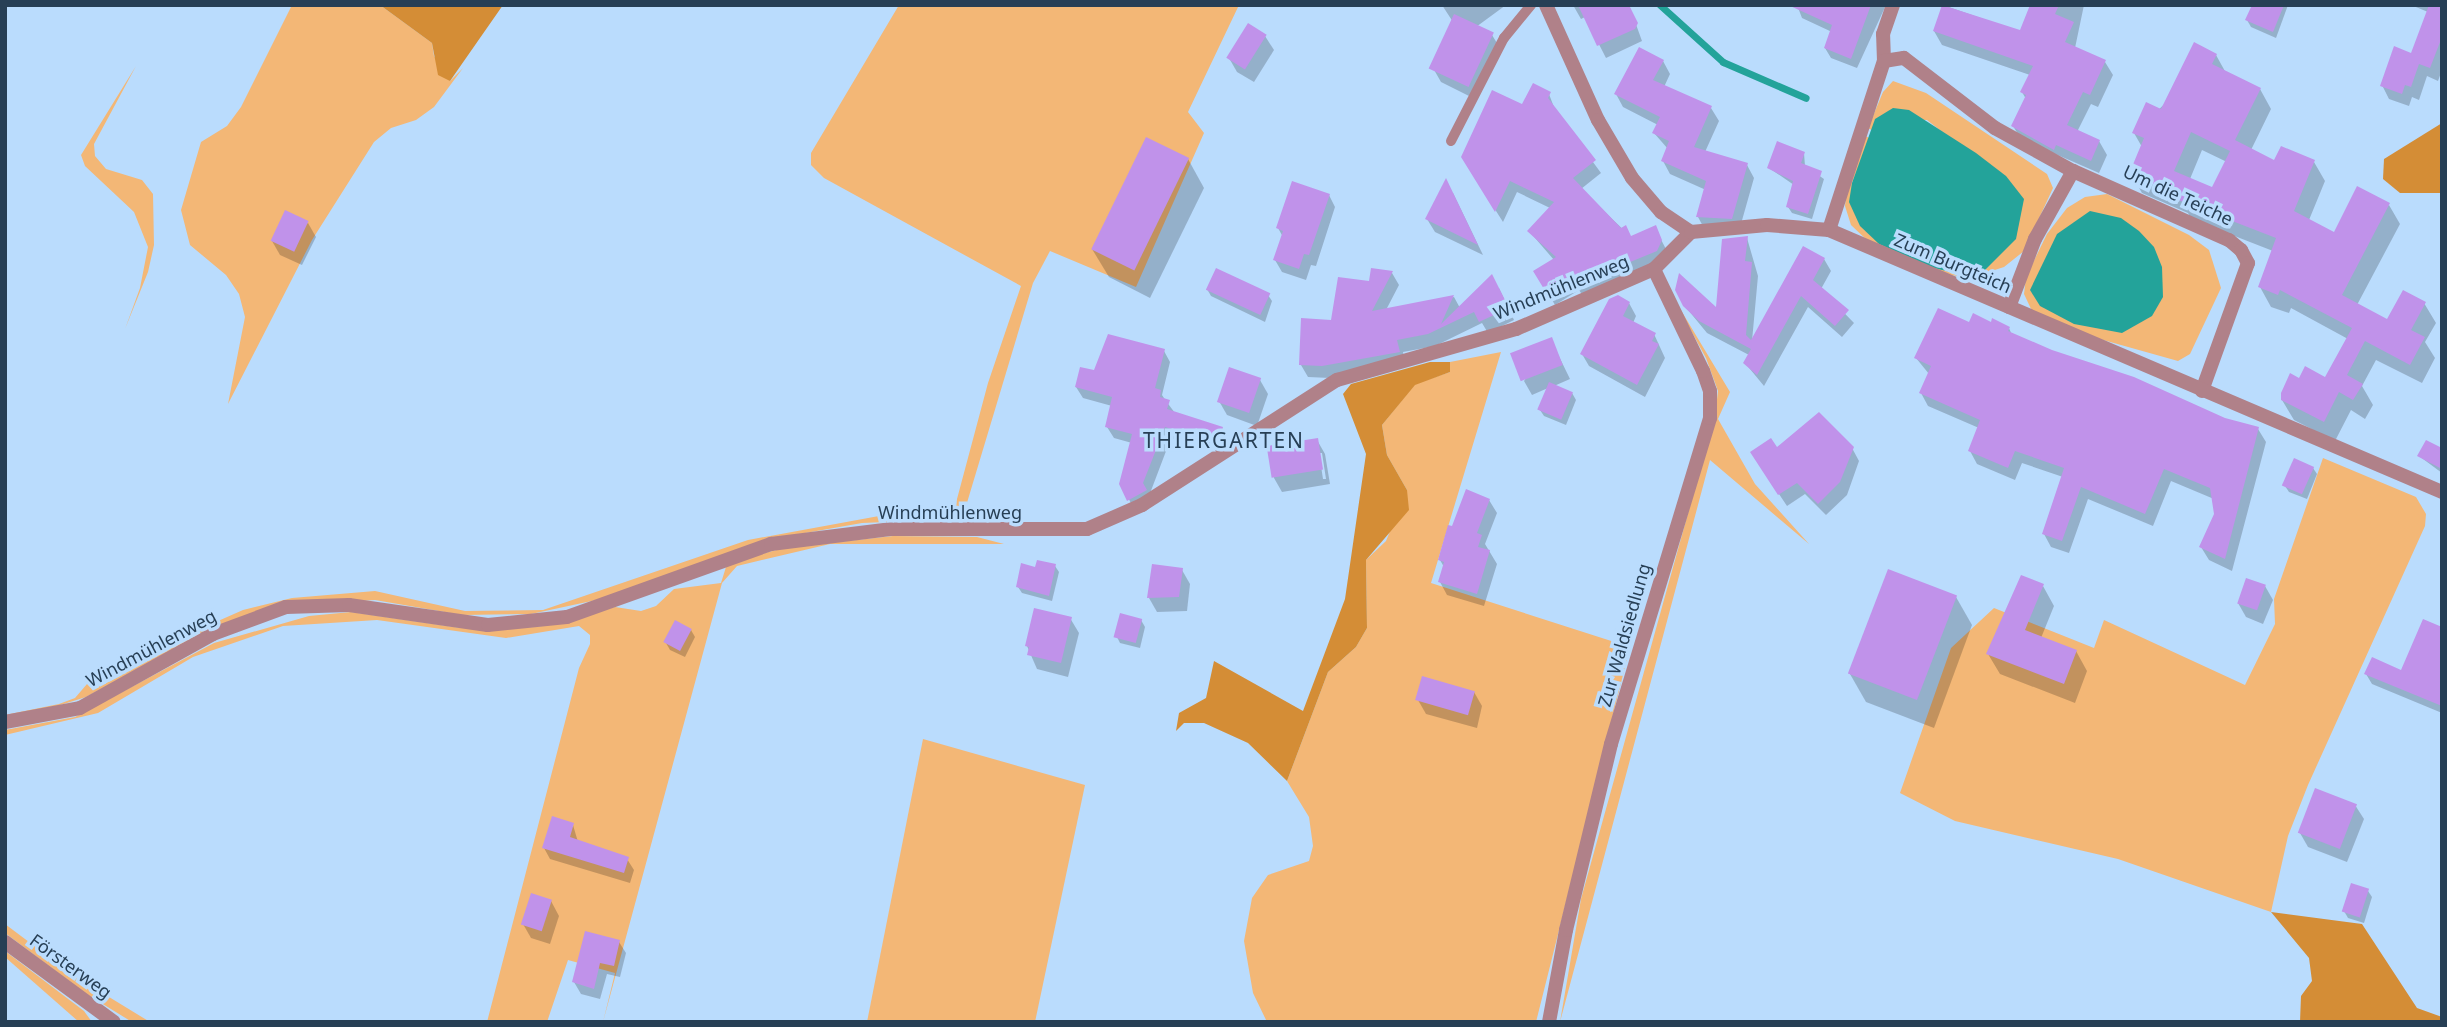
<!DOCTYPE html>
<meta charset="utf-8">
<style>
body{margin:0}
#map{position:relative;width:2447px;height:1027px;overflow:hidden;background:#badcfd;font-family:"Noto Sans",sans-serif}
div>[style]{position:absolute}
.green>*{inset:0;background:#f3b776}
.forest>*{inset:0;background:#d48d36}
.water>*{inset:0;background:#23a39a}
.shadow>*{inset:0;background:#0003}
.stream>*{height:7px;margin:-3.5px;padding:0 3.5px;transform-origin:3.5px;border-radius:3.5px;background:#23a39a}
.building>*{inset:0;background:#c092ea;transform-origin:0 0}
.service>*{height:10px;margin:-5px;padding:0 5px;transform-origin:5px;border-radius:5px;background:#b08189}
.minor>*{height:14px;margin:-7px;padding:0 7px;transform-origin:7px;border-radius:7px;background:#b08189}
.tertiary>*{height:14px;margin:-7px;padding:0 7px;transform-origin:7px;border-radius:7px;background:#b08189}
span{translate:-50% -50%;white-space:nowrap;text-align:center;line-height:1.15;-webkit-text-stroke:7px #badcfd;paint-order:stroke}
.street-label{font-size:18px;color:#273f55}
.quarter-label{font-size:21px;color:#273f55;letter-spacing:2px}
.frame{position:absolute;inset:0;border:7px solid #273f55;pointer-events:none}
</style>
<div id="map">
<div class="green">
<div style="clip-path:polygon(292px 5px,380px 5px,432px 43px,434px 56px,450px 81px,463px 68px,434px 107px,416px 120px,391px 128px,374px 142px,312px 240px,228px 404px,245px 317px,239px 294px,226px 275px,190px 245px,181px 210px,201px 142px,227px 126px,241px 107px)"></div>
<div style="clip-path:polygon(899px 5px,1239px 5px,1188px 112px,1204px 133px,1136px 287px,1050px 251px,1033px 283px,966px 506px,981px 523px,968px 521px,956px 509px,957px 499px,988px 383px,1021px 286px,824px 178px,811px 165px,811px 153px)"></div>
<div style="clip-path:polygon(136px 66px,94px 144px,95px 156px,106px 169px,142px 180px,153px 194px,154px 245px,148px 272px,125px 329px,140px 288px,148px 247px,134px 212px,85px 166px,81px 155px)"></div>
<div style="clip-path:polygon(1893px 81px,1926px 93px,2047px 174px,2053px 188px,2024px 251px,2004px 267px,1973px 277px,1948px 275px,1870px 243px,1851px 225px,1845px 206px,1848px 177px,1864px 136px,1870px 138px,1852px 183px,1950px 138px,1927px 120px,1875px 119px,1873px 131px,1868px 128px,1883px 92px)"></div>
<div style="clip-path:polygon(2107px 194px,2189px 235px,2209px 250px,2221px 288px,2190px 354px,2178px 361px,2064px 329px,2032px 311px,2024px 294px,2026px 277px,2047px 234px,2067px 208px,2085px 197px)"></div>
<div style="clip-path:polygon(1667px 287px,1730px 392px,1718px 419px,1755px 484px,1809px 544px,1710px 460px,1560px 1022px,1581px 899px,1715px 416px,1718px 391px,1706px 358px)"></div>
<div style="clip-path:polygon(1501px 352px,1431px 583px,1630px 647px,1536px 1022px,1267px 1022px,1253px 993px,1244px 941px,1252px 898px,1268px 875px,1309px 861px,1313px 846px,1309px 817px,1287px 781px,1328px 672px,1356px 647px,1367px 628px,1366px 560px,1386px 541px,1407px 490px,1387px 455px,1382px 425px,1415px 384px,1450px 372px,1450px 362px)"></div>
<div style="clip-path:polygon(2323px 458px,2416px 497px,2426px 514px,2425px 526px,2308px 785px,2288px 836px,2271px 912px,2118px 859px,1955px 821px,1900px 793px,1951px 648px,1994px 608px,2094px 648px,2104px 620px,2245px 685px,2275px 624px,2274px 599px)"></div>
<div style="clip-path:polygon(925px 514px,909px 521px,862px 523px,771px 539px,601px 599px,531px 614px,462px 615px,375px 600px,281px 606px,200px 635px,86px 697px,54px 707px,31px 713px,5px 715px,59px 704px,75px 698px,99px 670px,99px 677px,111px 680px,209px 625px,243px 610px,292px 598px,375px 591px,465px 611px,543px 610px,748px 540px,879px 516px)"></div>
<div style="clip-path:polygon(893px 536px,977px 537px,1004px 544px,830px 544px,737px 566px,722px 583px,603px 1022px,615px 973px,568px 960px,547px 1022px,487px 1022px,579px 668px,590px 644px,590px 635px,579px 626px,506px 638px,377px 620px,283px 626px,193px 657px,98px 713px,5px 735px,5px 730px,75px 717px,214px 643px,309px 616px,351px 612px,461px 628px,537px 627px,615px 607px,641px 611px,656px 606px,674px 589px,721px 583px,726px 567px,738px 560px,784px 548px)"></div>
<div style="clip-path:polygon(923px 739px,1085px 785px,1035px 1022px,867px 1022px)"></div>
<div style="clip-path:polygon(5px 924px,73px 975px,150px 1022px,132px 1022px,85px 993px,5px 933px)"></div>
<div style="clip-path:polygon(5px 951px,84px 1011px,92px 1022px,79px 1022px,5px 957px)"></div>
</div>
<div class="forest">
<div style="clip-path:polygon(380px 5px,503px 5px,450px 81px,438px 75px,432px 43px)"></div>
<div style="clip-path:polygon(2442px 123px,2442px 193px,2400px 193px,2383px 179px,2384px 159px)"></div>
<div style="clip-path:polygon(1430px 362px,1450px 362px,1450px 372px,1415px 385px,1382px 425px,1387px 455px,1407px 490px,1409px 510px,1366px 560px,1367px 628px,1356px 647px,1328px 672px,1287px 781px,1248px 743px,1204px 723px,1184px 723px,1176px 731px,1179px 713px,1206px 698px,1214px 661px,1303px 711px,1345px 599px,1366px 454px,1343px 394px,1351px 384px)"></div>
<div style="clip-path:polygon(2271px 912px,2362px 924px,2417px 1008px,2442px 1017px,2442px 1022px,2300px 1022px,2301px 996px,2312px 981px,2309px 958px)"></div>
</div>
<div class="water">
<div style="clip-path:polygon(1893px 108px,1909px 110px,1976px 153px,2006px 176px,2024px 199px,2016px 239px,1982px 273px,1962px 275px,1930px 267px,1879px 244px,1860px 226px,1849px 202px,1852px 183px,1875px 119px)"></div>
<div style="clip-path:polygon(2090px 211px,2121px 218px,2139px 231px,2154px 247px,2162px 267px,2163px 297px,2152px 316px,2122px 333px,2074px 324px,2040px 306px,2030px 290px,2057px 234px)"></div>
</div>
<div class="shadow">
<div style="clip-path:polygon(1442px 5px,1506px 5px,1476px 27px,1492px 35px,1500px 48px,1475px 99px,1441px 82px,1433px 68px,1453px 22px)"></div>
<div style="clip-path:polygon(1573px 5px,1629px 5px,1642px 41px,1606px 58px,1585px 17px,1581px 19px)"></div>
<div style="clip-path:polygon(1797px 5px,1886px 5px,1857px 68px,1831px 58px,1825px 48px,1832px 32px,1802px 18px)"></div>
<div style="clip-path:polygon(1943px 5px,2021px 32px,2032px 5px,2084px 5px,2075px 48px,2105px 62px,2113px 75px,2098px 107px,2091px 104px,2077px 132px,2099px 141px,2107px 155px,2099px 173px,2021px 139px,2013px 126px,2026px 99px,2022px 92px,2030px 75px,1942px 45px,1934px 31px)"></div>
<div style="clip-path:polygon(2254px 5px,2288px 5px,2276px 38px,2251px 27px,2247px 20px)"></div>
<div style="clip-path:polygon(2411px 5px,2442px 5px,2442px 70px,2438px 81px,2427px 76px,2419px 100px,2412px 97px,2409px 106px,2389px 99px,2382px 85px,2412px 55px,2428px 12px)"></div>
<div style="clip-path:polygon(1265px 36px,1274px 50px,1254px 82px,1237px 72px,1229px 58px)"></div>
<div style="clip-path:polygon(evenodd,2216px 55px,2226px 73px,2260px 89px,2271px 109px,2251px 150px,2275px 162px,2314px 162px,2325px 181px,2309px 220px,2335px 234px,2389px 205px,2400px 224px,2357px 305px,2388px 321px,2424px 303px,2436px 323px,2425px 342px,2435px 358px,2422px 383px,2376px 360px,2362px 386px,2373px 405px,2365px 419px,2351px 410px,2335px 441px,2294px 420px,2282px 400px,2300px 380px,2326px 379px,2348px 339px,2291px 308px,2289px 313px,2271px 307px,2260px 287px,2273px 251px,2191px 219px,2188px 213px,2142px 193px,2131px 174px,2142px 147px,2134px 133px,2216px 55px,2202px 150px,2227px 162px,2213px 189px,2190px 179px,2202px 150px)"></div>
<div style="clip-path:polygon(1663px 61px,1670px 74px,1664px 87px,1711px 108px,1719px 121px,1705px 152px,1747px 165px,1754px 178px,1739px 231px,1705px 230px,1698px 217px,1706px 190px,1670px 174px,1663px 161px,1668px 149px,1654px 133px,1658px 125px,1623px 107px,1616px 94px)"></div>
<div style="clip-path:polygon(1549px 94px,1555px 110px,1601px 173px,1581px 189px,1632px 238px,1655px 228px,1668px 253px,1663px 263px,1583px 296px,1579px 290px,1555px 305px,1535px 271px,1554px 260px,1529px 231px,1550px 208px,1517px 192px,1503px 222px,1470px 170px,1523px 107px)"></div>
<div style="clip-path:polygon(1804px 153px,1805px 166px,1824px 179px,1812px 219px,1792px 213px,1788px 207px,1794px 185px,1769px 168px)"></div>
<div style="clip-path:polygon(1188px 159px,1204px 188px,1150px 298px,1109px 277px,1092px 249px)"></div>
<div style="clip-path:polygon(1453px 193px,1483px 255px,1435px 232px,1427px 219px)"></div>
<div style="clip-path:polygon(1329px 195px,1335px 207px,1316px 266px,1311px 265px,1306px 280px,1282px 272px,1275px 260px,1283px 237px,1278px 228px)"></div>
<div style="clip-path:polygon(308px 223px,316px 237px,302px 265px,280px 255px,272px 241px)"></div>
<div style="clip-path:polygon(1747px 238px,1758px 276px,1752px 341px,1824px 259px,1831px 271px,1821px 289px,1854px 323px,1842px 337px,1808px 307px,1764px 386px,1745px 363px,1749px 355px,1707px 333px,1684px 305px,1718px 311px)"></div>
<div style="clip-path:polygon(1372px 270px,1392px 273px,1399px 285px,1386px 310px,1454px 297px,1460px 308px,1499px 288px,1514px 320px,1488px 333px,1482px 323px,1435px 346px,1403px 352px,1405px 364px,1330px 378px,1308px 377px,1301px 365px,1333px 322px,1370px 283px)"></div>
<div style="clip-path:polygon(1207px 289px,1268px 295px,1272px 301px,1265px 322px,1211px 296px)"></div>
<div style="clip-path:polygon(1629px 303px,1636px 316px,1633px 323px,1654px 334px,1665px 358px,1645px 397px,1589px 366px,1582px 354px)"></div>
<div style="clip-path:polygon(1969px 324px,2009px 328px,2012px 335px,2225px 420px,2258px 429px,2266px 442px,2232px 571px,2209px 560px,2201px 547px,2216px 514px,2214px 499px,2171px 481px,2153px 526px,2088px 499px,2069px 553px,2051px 547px,2044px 534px,2063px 477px,2022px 463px,2015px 480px,1977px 464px,1970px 451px,1979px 428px,1928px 406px,1921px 393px,1929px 374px,1916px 358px)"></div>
<div style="clip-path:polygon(1551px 340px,1570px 379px,1554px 386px,1572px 393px,1576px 400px,1566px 425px,1544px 416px,1540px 410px,1548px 388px,1532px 395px,1524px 381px)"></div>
<div style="clip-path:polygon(1164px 351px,1170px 362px,1162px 395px,1166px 401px,1175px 413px,1222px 428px,1229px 439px,1223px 455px,1171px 438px,1149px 496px,1135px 511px,1121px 484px,1132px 443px,1114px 438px,1107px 427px,1112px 406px,1083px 398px,1076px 387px,1095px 373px)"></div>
<div style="clip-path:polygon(1260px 380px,1268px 394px,1257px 426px,1227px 415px,1219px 401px)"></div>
<div style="clip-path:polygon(evenodd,1317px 440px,1325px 454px,1330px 484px,1282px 492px,1274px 478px,1269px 448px,1317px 440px,1319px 453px,1322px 453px,1326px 479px,1323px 479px,1319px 453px)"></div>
<div style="clip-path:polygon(1852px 448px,1859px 461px,1847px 495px,1826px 515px,1805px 494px,1787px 506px,1759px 464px,1777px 450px)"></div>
<div style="clip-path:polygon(2442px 450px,2442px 473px,2419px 456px)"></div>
<div style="clip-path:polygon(2313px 468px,2317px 474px,2307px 499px,2289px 492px,2285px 486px)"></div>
<div style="clip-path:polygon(1489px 500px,1497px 513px,1485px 544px,1497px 564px,1484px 606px,1447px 595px,1440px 582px,1444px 567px,1440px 560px,1453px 528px)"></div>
<div style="clip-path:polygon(1055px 566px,1059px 572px,1052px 601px,1022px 593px,1018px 587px,1037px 569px)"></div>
<div style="clip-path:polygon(1154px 566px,1182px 570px,1190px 584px,1187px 611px,1157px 612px,1149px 598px)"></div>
<div style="clip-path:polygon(2043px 586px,2054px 606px,2041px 638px,2076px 651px,2087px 671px,2075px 703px,2000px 674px,1988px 654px)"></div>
<div style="clip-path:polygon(2265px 586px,2273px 600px,2263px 624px,2246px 617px,2238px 603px)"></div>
<div style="clip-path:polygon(1956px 597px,1972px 625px,1934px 728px,1866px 702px,1850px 674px)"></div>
<div style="clip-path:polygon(1070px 618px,1079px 633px,1068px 677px,1037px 669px,1027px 646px)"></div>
<div style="clip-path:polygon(1141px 620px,1145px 627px,1140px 648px,1120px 643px,1117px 637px)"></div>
<div style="clip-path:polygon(2442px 629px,2442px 713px,2372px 684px,2366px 674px,2402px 672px)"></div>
<div style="clip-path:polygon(691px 630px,695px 637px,685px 657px,670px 650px,666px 643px)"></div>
<div style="clip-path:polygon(1474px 692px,1482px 706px,1477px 728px,1426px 714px,1418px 700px)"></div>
<div style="clip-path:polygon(2355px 805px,2364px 819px,2347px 862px,2308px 847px,2300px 833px)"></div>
<div style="clip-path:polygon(573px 825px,578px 842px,627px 859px,634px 870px,630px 883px,550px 859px,544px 848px)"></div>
<div style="clip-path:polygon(2368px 891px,2372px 897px,2364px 923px,2348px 918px,2344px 911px)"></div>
<div style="clip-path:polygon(551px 901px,559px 916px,550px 944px,531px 938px,523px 924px)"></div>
<div style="clip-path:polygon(619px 942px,626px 953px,620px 977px,607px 974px,600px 999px,581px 994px,574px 982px)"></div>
</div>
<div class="stream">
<div style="left:1660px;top:5px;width:85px;rotate:42.1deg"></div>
<div style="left:1723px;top:62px;width:90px;rotate:23.4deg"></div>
</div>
<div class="building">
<div style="clip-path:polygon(1578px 5px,1629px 5px,1638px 23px,1635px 29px,1597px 46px)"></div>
<div style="clip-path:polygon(1788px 5px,1871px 5px,1851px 59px,1824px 48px,1832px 25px)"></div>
<div style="clip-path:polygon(1942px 5px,2020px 30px,2030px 5px,2059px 5px,2055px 14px,2074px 22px,2065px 42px,2106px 60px,2090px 95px,2083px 92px,2067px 125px,2100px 140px,2091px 161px,2056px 145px,2054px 150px,2011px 126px,2026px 95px,2020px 92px,2033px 66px,1933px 31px)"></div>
<div style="clip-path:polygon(2252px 5px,2284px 5px,2273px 32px,2245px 20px)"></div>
<div style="clip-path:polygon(2429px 5px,2442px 5px,2442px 37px,2430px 68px,2419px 64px,2411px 87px,2405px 85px,2402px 94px,2380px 86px,2394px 46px,2411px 53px)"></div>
<div style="left:1454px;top:14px;width:44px;height:60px;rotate:25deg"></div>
<div style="left:1248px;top:23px;width:22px;height:41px;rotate:32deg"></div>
<div style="clip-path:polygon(evenodd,2194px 42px,2217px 54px,2212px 64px,2261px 88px,2235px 140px,2274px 160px,2281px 146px,2315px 160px,2294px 211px,2334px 232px,2357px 186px,2390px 203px,2342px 295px,2387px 319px,2403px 290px,2426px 302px,2411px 330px,2425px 337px,2410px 365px,2365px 341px,2347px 375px,2363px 384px,2353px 400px,2339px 392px,2324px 422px,2281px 400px,2281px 393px,2290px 373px,2299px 378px,2305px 366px,2325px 377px,2352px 328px,2280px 290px,2278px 295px,2258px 287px,2276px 238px,2178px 200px,2179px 196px,2129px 174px,2144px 138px,2132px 133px,2146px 102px,2161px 109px,2194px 42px,2191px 132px,2230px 151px,2212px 187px,2174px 171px,2191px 132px)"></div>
<div style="clip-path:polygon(1639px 47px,1664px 60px,1653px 80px,1712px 106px,1694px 147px,1748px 163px,1732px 219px,1696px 217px,1706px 181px,1661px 161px,1669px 141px,1652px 133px,1660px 117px,1614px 94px)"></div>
<div style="clip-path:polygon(1533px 83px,1551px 92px,1548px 98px,1596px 160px,1573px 178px,1621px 228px,1626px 225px,1631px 236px,1656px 225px,1662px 240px,1657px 251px,1574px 285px,1572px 279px,1547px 294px,1533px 271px,1556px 257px,1527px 231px,1554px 202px,1510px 181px,1495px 212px,1461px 157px,1492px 90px,1522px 104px)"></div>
<div style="left:1146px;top:137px;width:48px;height:125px;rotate:26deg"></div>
<div style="clip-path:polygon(1777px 141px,1805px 152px,1801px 163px,1822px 171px,1808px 214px,1786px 207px,1793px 181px,1767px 168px)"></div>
<div style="clip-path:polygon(1446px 178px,1478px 245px,1425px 219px)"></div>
<div style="clip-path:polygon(1292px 181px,1330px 194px,1309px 255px,1304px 254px,1299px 269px,1273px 260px,1283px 231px,1276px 228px)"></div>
<div style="left:285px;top:210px;width:26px;height:34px;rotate:25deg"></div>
<div style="clip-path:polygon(1748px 236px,1745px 261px,1752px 262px,1746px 335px,1751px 340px,1803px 246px,1825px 258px,1813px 280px,1849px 310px,1835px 326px,1801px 296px,1757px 375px,1743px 363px,1751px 349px,1699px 321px,1683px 306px,1675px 290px,1679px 273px,1716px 307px,1722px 239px)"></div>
<div style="left:1216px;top:268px;width:60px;height:24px;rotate:25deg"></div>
<div style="clip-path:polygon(1371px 268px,1393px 271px,1372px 311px,1454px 295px,1441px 324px,1492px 274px,1509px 308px,1479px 322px,1474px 312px,1428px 334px,1397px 340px,1400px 352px,1322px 366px,1299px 365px,1301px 318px,1331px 320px,1338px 277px,1369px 281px)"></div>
<div style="clip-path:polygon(1618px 295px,1630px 302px,1623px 316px,1656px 333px,1652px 341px,1659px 344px,1637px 385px,1580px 354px,1609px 299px)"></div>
<div style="clip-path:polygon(1938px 308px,1969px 322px,1973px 313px,1991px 322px,1992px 318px,2010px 327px,2008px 331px,2052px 350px,2134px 377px,2225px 418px,2259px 427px,2225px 559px,2199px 547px,2214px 514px,2210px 488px,2164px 469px,2145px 514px,2081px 487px,2062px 541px,2042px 534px,2064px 468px,2015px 451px,2008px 468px,1968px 451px,1980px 420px,1919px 393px,1931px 366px,1914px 358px)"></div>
<div style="clip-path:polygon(1108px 334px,1165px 349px,1155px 388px,1161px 390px,1160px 397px,1170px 400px,1167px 409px,1223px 427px,1217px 445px,1165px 427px,1143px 483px,1147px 490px,1127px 501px,1119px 484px,1132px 434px,1105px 427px,1112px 397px,1075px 387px,1080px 367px,1094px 370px)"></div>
<div style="left:1552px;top:337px;width:30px;height:45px;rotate:69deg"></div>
<div style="left:1229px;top:367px;width:34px;height:37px;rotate:19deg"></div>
<div style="left:1549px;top:382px;width:26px;height:30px;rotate:23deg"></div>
<div style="clip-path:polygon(1819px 412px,1854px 447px,1840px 482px,1818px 504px,1797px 483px,1778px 495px,1750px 452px,1771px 438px,1777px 447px)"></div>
<div style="left:1318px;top:438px;width:32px;height:52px;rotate:81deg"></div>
<div style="clip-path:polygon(2426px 440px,2442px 448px,2442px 469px,2417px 456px)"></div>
<div style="left:2294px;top:458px;width:22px;height:30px;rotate:24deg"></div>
<div style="clip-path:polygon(1466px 489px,1490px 499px,1477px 533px,1482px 535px,1478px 547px,1490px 550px,1477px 594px,1438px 582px,1444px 562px,1438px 560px,1448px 525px,1452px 526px)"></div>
<div style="clip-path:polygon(1037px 560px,1056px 564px,1049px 596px,1016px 587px,1021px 563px,1035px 567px)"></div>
<div style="clip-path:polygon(1152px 564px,1183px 568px,1179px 597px,1147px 598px)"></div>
<div style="left:1888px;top:569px;width:74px;height:112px;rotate:21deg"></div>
<div style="clip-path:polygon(2021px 575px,2044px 584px,2025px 630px,2077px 650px,2064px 684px,1986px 654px)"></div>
<div style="left:2246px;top:578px;width:21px;height:27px;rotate:19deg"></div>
<div style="clip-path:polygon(1034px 608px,1072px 617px,1061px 663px,1027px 655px,1029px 647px,1025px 646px)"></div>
<div style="left:1120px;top:613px;width:23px;height:25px;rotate:15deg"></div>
<div style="clip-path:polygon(2423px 619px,2442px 627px,2442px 706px,2364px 674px,2372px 657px,2401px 670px)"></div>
<div style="left:675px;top:620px;width:19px;height:25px;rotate:28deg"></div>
<div style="left:1422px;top:676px;width:55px;height:25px;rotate:16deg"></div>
<div style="left:2315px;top:788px;width:45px;height:48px;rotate:21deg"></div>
<div style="clip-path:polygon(552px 816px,574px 823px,570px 837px,629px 857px,624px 873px,542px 848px)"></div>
<div style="left:2351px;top:883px;width:19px;height:30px;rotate:18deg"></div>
<div style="left:531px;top:893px;width:22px;height:33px;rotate:18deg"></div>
<div style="clip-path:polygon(585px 931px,620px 940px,614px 966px,600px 963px,594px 989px,572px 982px)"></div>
</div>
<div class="service">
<div style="left:1451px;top:141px;width:116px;rotate:-62.8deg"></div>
<div style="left:1504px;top:38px;width:43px;rotate:-50.7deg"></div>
</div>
<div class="minor">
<div style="left:1884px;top:61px;width:27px;rotate:-92deg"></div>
<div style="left:1883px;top:34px;width:31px;rotate:-71deg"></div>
<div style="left:1829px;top:230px;width:178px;rotate:-72deg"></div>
<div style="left:1884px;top:61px;width:20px;rotate:-9deg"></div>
<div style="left:1904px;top:58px;width:115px;rotate:37.6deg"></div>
<div style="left:1995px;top:128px;width:89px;rotate:28.9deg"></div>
<div style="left:2073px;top:171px;width:171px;rotate:23.9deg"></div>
<div style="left:2229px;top:240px;width:16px;rotate:40deg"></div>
<div style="left:2241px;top:250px;width:15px;rotate:62deg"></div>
<div style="left:2248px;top:263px;width:136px;rotate:109.8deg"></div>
<div style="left:2009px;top:307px;width:73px;rotate:-69.1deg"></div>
<div style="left:2035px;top:239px;width:78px;rotate:-60.8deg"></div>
<div style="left:5px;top:722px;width:76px;rotate:-10.6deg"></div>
<div style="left:80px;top:708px;width:152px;rotate:-29.1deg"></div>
<div style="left:213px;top:634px;width:78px;rotate:-20.3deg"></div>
<div style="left:286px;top:607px;width:63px;rotate:-1.8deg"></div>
<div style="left:349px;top:605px;width:140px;rotate:8.2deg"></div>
<div style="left:488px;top:625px;width:79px;rotate:-5.8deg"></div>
<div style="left:567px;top:617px;width:217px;rotate:-19.7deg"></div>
<div style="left:771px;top:544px;width:122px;rotate:-7.1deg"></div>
<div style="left:892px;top:529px;width:195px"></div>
<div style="left:1087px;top:529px;width:60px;rotate:-23.6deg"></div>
<div style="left:1142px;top:505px;width:232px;rotate:-32.7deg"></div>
<div style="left:1337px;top:380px;width:186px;rotate:-15.9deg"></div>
<div style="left:1516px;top:329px;width:150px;rotate:-23.5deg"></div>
<div style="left:1654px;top:269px;width:52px;rotate:-45deg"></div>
<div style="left:5px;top:942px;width:135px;rotate:36.3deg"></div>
<div style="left:1549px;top:1022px;width:94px;rotate:-79.5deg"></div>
<div style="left:1566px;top:930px;width:191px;rotate:-76.4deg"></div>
<div style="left:1611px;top:744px;width:341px;rotate:-73.1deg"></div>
<div style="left:1710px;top:418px;width:27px;rotate:-90deg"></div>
<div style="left:1710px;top:391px;width:21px;rotate:-109deg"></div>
<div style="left:1703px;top:371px;width:113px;rotate:-115.7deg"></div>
</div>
<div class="tertiary">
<div style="left:1546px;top:5px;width:126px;rotate:65.7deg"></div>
<div style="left:1598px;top:120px;width:67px;rotate:59.6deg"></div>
<div style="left:1632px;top:178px;width:45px;rotate:49.5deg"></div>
<div style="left:1661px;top:212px;width:36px;rotate:34deg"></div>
<div style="left:1691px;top:232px;width:76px;rotate:-5.3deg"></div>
<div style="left:1767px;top:225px;width:62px;rotate:4.6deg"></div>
<div style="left:1829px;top:230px;width:667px;rotate:23.14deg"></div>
</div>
<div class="street-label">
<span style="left:2178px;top:195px;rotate:25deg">Um die Teiche</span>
<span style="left:1953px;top:263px;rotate:23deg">Zum Burgteich</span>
<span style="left:1561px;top:287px;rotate:-22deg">Windmühlenweg</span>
<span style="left:950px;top:512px">Windmühlenweg</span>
<span style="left:1624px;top:635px;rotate:-74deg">Zur Waldsiedlung</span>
<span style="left:151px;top:648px;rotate:-28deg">Windmühlenweg</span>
<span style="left:71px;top:966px;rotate:36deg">Försterweg</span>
</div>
<div class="quarter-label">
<span style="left:1224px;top:440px">THIERGARTEN</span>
</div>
<div class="frame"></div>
</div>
